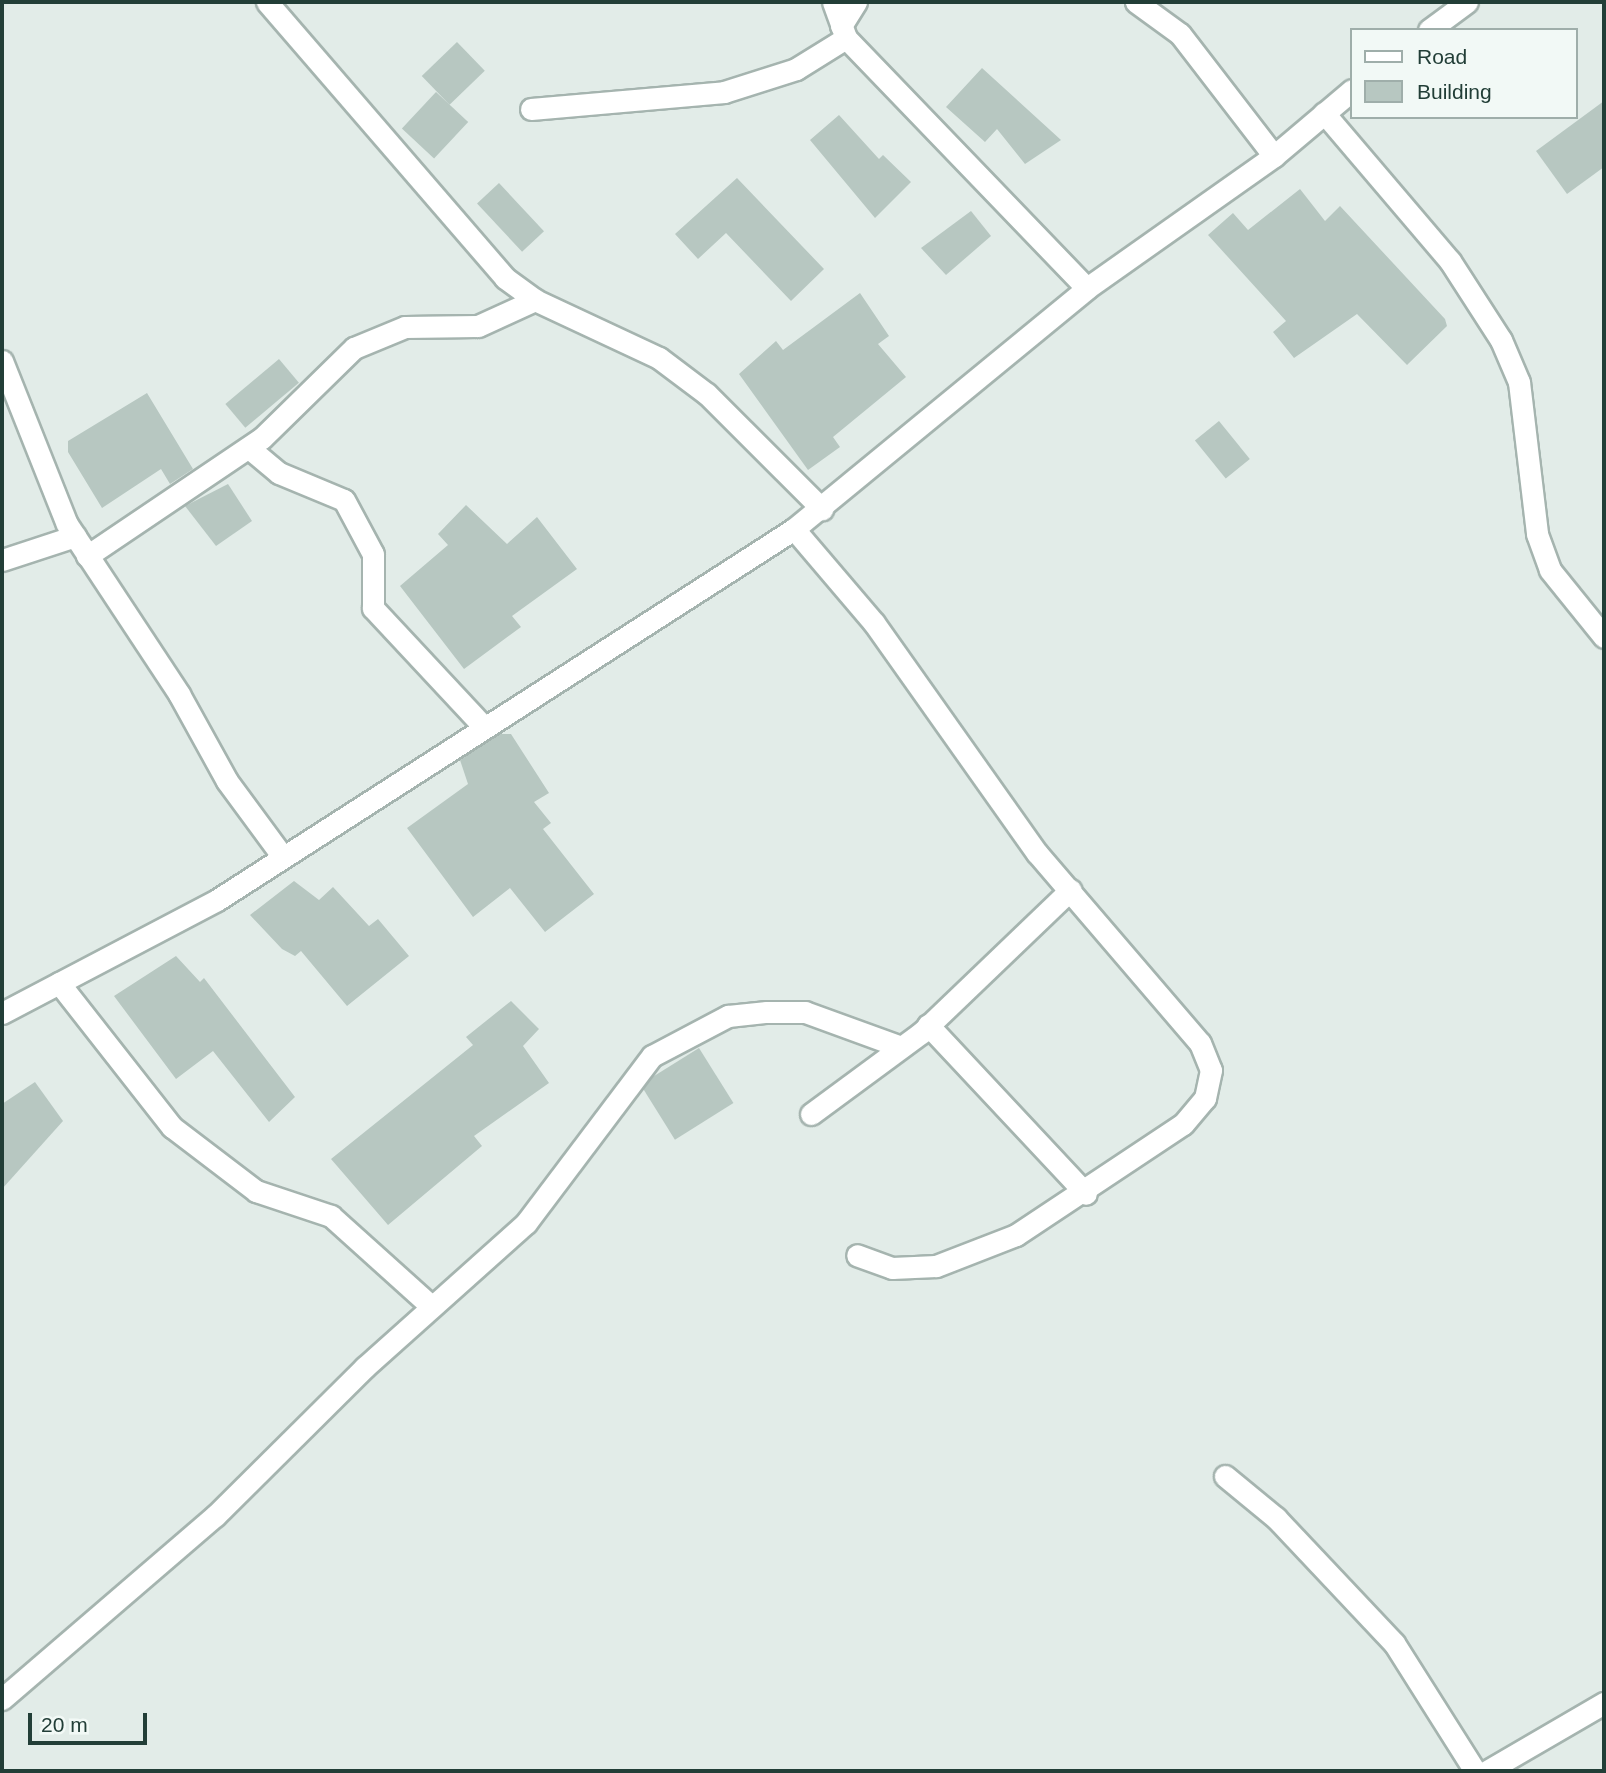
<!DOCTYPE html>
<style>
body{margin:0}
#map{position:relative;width:1606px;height:1773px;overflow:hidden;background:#e2ece8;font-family:Arial,sans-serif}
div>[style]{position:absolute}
.building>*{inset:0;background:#b7c7c1;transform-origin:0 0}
.roads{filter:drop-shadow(2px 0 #a5b4af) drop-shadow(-2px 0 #a5b4af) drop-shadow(0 2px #a5b4af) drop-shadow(0 -2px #a5b4af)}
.minor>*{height:21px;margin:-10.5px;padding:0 10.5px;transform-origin:10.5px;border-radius:10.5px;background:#fff}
span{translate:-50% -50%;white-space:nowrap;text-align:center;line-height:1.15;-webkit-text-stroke:6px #f2f9f6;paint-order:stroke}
.frame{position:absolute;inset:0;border:4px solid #223e37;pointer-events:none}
.legend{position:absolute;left:1350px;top:28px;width:228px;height:91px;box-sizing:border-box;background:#f2f9f6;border:2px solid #9faeaa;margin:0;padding:9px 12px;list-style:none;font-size:21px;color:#223e37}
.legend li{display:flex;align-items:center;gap:14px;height:35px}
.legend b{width:35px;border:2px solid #9faeaa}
.scale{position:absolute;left:28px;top:1713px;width:119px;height:32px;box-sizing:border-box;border:4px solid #223e37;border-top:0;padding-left:9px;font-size:21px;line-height:24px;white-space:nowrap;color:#223e37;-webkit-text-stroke:5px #f2f9f6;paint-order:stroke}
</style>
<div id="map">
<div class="building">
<div style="left:457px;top:42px;width:40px;height:49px;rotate:46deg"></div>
<div style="clip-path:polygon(982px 68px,1061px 140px,1025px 164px,997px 129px,985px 142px,946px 107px)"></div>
<div style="left:436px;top:92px;width:44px;height:50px;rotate:43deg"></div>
<div style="clip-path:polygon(1604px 101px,1604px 167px,1567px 194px,1536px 151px)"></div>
<div style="clip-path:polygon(839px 115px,879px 159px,883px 155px,911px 182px,875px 218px,810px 140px)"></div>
<div style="clip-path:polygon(737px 178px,824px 269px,791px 301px,726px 233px,698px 259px,675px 234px)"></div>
<div style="left:499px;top:183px;width:66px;height:30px;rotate:47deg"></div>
<div style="clip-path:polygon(1300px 189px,1325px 221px,1340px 206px,1445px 319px,1447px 326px,1407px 365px,1357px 314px,1294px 358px,1273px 332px,1286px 321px,1208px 235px,1233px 213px,1248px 230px)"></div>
<div style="clip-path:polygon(971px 211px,991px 236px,946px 275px,921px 248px)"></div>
<div style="clip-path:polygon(860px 293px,889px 336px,878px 344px,906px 377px,833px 437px,840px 447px,808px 470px,739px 374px,776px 341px,783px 350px)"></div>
<div style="left:279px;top:359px;width:31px;height:70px;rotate:50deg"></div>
<div style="clip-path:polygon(147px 393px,193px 469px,170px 484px,161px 469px,102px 508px,68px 452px,68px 441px)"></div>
<div style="left:1219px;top:421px;width:49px;height:31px;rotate:51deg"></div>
<div style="clip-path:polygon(228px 484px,252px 521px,216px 546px,185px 506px)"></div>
<div style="clip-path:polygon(466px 505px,507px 544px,537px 517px,577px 569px,512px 616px,521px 627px,464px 669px,400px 586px,448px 545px,438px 534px)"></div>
<div style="clip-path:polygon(499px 734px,511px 734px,549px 793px,534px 802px,551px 823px,543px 829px,594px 894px,545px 932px,510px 888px,473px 917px,407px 828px,468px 784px,460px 760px)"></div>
<div style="clip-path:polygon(294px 881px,319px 900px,333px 887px,369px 926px,378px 919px,409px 956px,347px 1006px,301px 951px,295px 956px,282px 949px,250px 915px)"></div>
<div style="clip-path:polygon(176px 956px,200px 982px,204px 978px,295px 1097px,269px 1122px,213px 1051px,176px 1079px,114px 996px)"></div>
<div style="clip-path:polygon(511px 1001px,539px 1029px,523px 1046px,549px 1083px,474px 1136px,482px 1146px,388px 1225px,331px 1159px,473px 1045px,466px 1037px)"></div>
<div style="left:699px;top:1048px;width:65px;height:69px;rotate:58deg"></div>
<div style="clip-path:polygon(35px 1082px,63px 1121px,2px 1189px,2px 1104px)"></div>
</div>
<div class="roads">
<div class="minor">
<div style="left:267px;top:2px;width:364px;rotate:49.2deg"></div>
<div style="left:505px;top:278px;width:37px;rotate:36deg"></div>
<div style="left:535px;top:300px;width:137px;rotate:25.1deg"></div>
<div style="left:659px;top:358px;width:60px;rotate:36.9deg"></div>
<div style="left:707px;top:394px;width:163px;rotate:45deg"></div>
<div style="left:833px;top:2px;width:38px;rotate:70deg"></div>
<div style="left:846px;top:38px;width:347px;rotate:46.1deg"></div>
<div style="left:1136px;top:2px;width:54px;rotate:36deg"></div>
<div style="left:1180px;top:34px;width:154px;rotate:52.4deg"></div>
<div style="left:841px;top:26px;width:28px;rotate:-58deg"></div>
<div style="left:1429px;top:30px;width:47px;rotate:-36.4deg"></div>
<div style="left:531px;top:109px;width:194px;rotate:-5deg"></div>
<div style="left:724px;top:92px;width:76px;rotate:-17.7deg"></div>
<div style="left:796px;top:69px;width:59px;rotate:-31.8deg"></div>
<div style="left:1324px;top:113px;width:194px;rotate:49.6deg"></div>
<div style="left:1450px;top:261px;width:94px;rotate:57.2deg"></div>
<div style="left:1501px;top:340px;width:46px;rotate:66.8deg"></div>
<div style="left:1519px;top:382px;width:153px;rotate:83.2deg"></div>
<div style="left:1537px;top:534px;width:38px;rotate:70deg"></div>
<div style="left:1550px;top:570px;width:86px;rotate:51.1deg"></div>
<div style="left:2px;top:361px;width:175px;rotate:68.3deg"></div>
<div style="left:67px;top:524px;width:204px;rotate:56.6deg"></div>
<div style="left:179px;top:694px;width:99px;rotate:61.1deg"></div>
<div style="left:227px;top:781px;width:94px;rotate:53.6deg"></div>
<div style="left:249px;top:448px;width:39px;rotate:40deg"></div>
<div style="left:279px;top:473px;width:70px;rotate:22.6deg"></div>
<div style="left:344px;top:500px;width:61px;rotate:61.8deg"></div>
<div style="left:373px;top:554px;width:54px;rotate:90deg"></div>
<div style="left:373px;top:608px;width:163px;rotate:47deg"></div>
<div style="left:794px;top:529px;width:123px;rotate:49.6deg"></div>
<div style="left:874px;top:623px;width:282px;rotate:54.7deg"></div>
<div style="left:1037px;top:853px;width:250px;rotate:49.4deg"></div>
<div style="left:1200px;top:1043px;width:29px;rotate:68deg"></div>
<div style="left:1211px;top:1070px;width:29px;rotate:102deg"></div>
<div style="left:1205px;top:1098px;width:34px;rotate:130deg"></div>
<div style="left:1183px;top:1124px;width:201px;rotate:146.4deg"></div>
<div style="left:1016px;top:1235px;width:86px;rotate:158.8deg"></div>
<div style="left:936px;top:1266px;width:44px;rotate:177.4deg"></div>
<div style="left:892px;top:1268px;width:37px;rotate:-160deg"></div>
<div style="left:87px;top:556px;width:211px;rotate:-34deg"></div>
<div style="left:262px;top:438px;width:129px;rotate:-44.4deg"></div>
<div style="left:354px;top:348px;width:55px;rotate:-22.4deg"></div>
<div style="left:405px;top:327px;width:73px;rotate:-0.8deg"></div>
<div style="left:478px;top:326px;width:63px;rotate:-24.5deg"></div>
<div style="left:2px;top:560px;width:77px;rotate:-18.2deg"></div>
<div style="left:59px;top:983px;width:183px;rotate:51.9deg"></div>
<div style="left:172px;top:1127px;width:106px;rotate:37.3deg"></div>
<div style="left:256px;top:1191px;width:79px;rotate:18.4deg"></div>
<div style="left:331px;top:1216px;width:135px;rotate:42deg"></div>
<div style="left:2px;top:1013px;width:243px;rotate:-27.7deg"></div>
<div style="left:217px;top:900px;width:686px;rotate:-32.74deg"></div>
<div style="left:794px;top:529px;width:379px;rotate:-39.4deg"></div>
<div style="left:1087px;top:288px;width:229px;rotate:-35.2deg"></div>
<div style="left:1274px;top:156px;width:102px;rotate:-40.2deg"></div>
<div style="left:928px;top:1025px;width:231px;rotate:46.9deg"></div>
<div style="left:811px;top:1114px;width:137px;rotate:-36.4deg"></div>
<div style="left:921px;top:1033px;width:207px;rotate:-43.8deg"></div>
<div style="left:1225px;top:1476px;width:66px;rotate:39.5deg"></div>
<div style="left:1276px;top:1518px;width:172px;rotate:46.7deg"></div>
<div style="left:1394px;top:1643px;width:151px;rotate:57.7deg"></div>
<div style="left:2px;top:1699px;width:281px;rotate:-40.7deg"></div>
<div style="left:215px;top:1516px;width:211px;rotate:-44.8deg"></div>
<div style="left:365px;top:1367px;width:216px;rotate:-41.8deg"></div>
<div style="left:526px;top:1223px;width:209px;rotate:-53deg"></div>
<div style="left:652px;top:1056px;width:86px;rotate:-27.8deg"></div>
<div style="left:728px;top:1016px;width:39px;rotate:-6deg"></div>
<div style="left:767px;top:1012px;width:38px"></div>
<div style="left:805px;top:1012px;width:102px;rotate:20deg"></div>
<div style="left:1487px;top:1771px;width:135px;rotate:-30.2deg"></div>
</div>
</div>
<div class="frame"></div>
<ul class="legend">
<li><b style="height:9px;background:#fff"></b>Road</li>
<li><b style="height:19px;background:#b7c7c1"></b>Building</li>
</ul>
<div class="scale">20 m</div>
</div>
